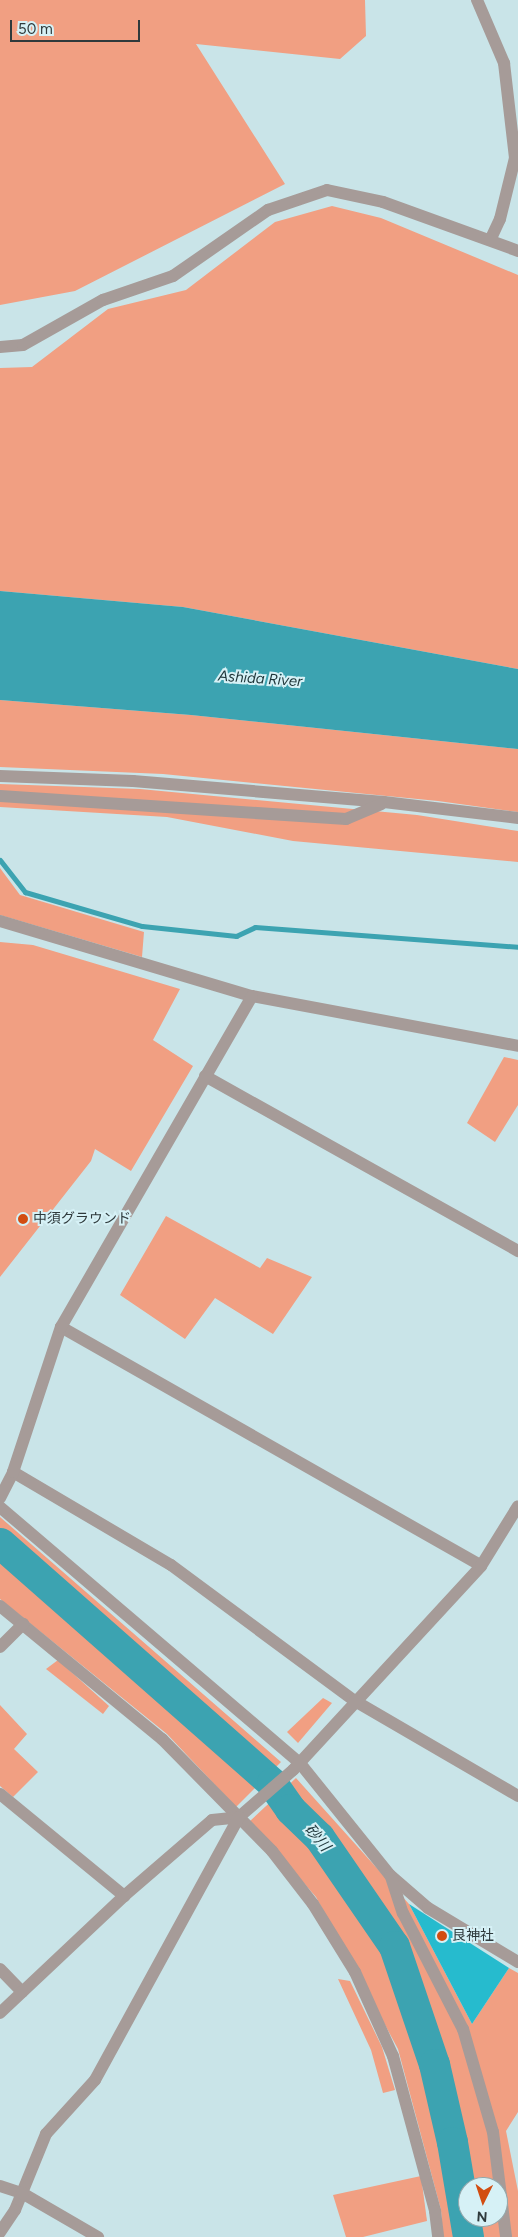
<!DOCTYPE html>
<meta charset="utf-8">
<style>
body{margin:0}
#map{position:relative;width:518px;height:2237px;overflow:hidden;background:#c9e4e8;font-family:Figtree,"Noto Sans JP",sans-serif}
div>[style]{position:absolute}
.green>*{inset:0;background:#f19f82}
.water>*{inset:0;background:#3ca3b1}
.stream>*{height:5px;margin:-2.5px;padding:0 2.5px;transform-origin:2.5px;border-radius:2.5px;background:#3ca3b1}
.river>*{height:31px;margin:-15.5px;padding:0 15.5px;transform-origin:15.5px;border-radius:15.5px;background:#3ca3b1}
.building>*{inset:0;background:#26bbce}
.minor>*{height:12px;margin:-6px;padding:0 6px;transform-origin:6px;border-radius:6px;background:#a69b98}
.tertiary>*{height:12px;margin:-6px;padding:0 6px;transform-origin:6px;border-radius:6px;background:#a69b98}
.dots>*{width:14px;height:14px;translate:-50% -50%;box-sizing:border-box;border:2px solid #d6f1f6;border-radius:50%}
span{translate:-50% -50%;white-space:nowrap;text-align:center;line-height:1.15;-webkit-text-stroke:4px #d6f1f6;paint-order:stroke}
.poi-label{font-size:14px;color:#2f3a3c}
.left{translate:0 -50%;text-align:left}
.water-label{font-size:15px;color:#1e3539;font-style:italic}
.north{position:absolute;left:458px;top:2177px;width:50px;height:50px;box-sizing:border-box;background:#d6f1f6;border:1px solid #93a8ac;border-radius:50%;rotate:184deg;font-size:14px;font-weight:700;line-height:20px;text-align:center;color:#2f3a3c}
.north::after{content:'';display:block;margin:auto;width:18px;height:22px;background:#d24d11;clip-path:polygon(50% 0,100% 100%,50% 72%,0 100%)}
.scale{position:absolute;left:10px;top:20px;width:130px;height:22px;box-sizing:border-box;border:2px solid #2f3a3c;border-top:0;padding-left:6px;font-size:15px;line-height:18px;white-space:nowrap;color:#2f3a3c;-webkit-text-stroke:4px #d6f1f6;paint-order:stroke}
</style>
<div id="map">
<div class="green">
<div style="clip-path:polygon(0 0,365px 0,366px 36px,340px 59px,196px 44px,285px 184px,75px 291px,0 305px)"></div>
<div style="clip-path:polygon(332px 206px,381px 218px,518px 275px,518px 669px,183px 607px,0 591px,0 368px,32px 367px,108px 309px,186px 290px,275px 222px)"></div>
<div style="clip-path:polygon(0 700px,191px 715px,518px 749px,518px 812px,438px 801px,163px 774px,0 767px)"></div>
<div style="clip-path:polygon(0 784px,140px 789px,417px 815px,518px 831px,518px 862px,293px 841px,167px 817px,0 807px)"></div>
<div style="clip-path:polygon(0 868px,20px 895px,144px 932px,142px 957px,0 915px)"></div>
<div style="clip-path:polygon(0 942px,33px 945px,180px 989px,153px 1040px,193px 1066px,131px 1171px,95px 1149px,91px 1161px,0 1277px)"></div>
<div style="clip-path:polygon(504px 1057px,518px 1060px,518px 1105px,495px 1142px,467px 1123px)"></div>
<div style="clip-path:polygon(166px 1216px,260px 1268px,267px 1258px,312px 1277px,273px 1334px,215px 1298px,185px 1339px,120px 1295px)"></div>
<div style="clip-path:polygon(0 1517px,281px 1762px,236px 1807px,167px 1734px,0 1599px)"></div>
<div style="clip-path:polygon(58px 1660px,109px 1706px,103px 1714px,46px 1669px)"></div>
<div style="clip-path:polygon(323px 1698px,332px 1703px,298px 1743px,287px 1732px)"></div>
<div style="clip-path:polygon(0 1705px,27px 1734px,14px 1749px,38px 1772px,13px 1797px,0 1786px)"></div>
<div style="clip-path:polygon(evenodd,296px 1778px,409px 1904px,472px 2024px,509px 1968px,518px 1973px,518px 2112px,506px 2131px,518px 2191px,518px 2237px,443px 2237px,441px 2210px,398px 2049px,316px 1897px,250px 1821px,296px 1778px,468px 2187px,498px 2187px,498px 2217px,468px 2217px,468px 2187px)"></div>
<div style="clip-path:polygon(338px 1979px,350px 1981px,382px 2047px,395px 2090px,383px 2093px,371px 2050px)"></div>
<div style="clip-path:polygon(421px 2176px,427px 2221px,363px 2237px,346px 2237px,333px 2195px)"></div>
</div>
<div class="water">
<div style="clip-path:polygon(0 591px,183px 607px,518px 669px,518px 749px,191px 715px,0 700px)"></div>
</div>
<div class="stream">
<div style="left:0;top:860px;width:41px;rotate:52deg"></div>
<div style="left:25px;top:892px;width:122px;rotate:16.2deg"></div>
<div style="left:142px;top:926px;width:95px;rotate:6.1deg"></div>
<div style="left:236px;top:936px;width:21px;rotate:-25deg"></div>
<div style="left:255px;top:927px;width:264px;rotate:4.3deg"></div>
</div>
<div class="river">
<div style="left:0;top:1543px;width:363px;rotate:41.4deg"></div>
<div style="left:272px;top:1783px;width:32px;rotate:55deg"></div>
<div style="left:290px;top:1809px;width:40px;rotate:44deg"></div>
<div style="left:319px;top:1837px;width:132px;rotate:55.5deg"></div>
<div style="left:394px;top:1946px;width:125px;rotate:71.3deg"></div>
<div style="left:434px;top:2064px;width:80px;rotate:77deg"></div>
<div style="left:452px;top:2142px;width:96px;rotate:80.4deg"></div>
</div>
<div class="building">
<div style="clip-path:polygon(409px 1904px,509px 1968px,472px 2024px)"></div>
</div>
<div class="minor">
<div style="left:477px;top:0;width:69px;rotate:66.8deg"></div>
<div style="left:504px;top:63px;width:96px;rotate:83.4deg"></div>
<div style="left:515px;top:158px;width:63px;rotate:103.8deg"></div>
<div style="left:500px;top:219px;width:23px;rotate:115deg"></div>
<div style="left:0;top:776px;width:133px;rotate:2.2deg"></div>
<div style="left:133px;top:781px;width:252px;rotate:4.8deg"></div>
<div style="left:384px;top:802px;width:135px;rotate:6.8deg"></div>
<div style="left:0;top:796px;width:347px;rotate:3.8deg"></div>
<div style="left:346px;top:819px;width:38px;rotate:-23deg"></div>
<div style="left:0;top:921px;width:263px;rotate:16.6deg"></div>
<div style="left:252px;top:996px;width:271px;rotate:10.6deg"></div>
<div style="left:205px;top:1076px;width:359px;rotate:29.2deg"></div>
<div style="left:61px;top:1327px;width:483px;rotate:29.6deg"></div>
<div style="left:13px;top:1472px;width:183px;rotate:30.5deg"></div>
<div style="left:171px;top:1565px;width:229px;rotate:36.5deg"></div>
<div style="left:355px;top:1701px;width:189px;rotate:30.2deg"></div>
<div style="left:0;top:1498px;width:29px;rotate:-63deg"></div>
<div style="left:13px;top:1472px;width:153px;rotate:-71.7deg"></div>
<div style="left:61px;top:1327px;width:382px;rotate:-60deg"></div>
<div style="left:0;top:1507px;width:393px;rotate:40.5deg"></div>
<div style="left:299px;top:1762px;width:145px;rotate:51.2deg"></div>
<div style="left:390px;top:1875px;width:50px;rotate:41deg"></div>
<div style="left:428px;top:1908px;width:105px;rotate:31deg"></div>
<div style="left:0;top:1606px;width:210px;rotate:39.4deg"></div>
<div style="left:162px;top:1739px;width:157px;rotate:45.5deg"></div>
<div style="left:272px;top:1851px;width:67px;rotate:52.3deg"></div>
<div style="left:313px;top:1904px;width:80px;rotate:58.3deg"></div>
<div style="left:355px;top:1972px;width:92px;rotate:65.7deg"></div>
<div style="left:393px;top:2056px;width:161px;rotate:74.8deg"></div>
<div style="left:435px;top:2211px;width:26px;rotate:83deg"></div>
<div style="left:0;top:1647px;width:33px;rotate:-45deg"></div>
<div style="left:0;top:1794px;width:161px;rotate:39.4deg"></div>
<div style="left:239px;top:1817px;width:72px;rotate:-41deg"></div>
<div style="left:293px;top:1770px;width:277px;rotate:-47.3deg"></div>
<div style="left:481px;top:1566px;width:70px;rotate:-58.3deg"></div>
<div style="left:391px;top:1877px;width:38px;rotate:72deg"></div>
<div style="left:403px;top:1913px;width:131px;rotate:62.7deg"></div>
<div style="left:463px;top:2029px;width:107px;rotate:73.8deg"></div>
<div style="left:493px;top:2132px;width:106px;rotate:82.9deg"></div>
<div style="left:0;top:1969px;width:32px;rotate:46deg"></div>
<div style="left:0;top:2013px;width:170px;rotate:-43.3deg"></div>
<div style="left:124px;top:1896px;width:116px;rotate:-40.8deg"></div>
<div style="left:212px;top:1820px;width:27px;rotate:-6deg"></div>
<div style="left:239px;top:1817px;width:300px;rotate:118.7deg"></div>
<div style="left:95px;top:2080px;width:73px;rotate:132.2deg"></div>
<div style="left:46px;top:2134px;width:82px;rotate:112.2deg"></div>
<div style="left:15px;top:2210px;width:27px;rotate:124deg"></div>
<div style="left:0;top:2186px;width:23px;rotate:18deg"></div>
<div style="left:22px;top:2193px;width:88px;rotate:30.1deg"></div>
</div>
<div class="tertiary">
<div style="left:0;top:347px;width:23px;rotate:-5deg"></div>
<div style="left:23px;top:345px;width:92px;rotate:-29.4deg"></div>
<div style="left:103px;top:300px;width:74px;rotate:-18.9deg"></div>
<div style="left:173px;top:276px;width:116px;rotate:-34.8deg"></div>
<div style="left:268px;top:210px;width:62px;rotate:-18.7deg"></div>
<div style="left:327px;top:190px;width:57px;rotate:12.1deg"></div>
<div style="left:383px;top:202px;width:144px;rotate:19.9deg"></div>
</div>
<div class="dots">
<div style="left:23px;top:1219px;background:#d24d11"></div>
<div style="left:442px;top:1936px;background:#d24d11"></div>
</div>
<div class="poi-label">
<span class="left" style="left:33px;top:1219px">中須グラウンド</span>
<span class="left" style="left:452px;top:1936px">艮神社</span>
</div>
<div class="water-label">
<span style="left:260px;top:679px;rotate:4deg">Ashida River</span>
<span style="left:317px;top:1838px;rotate:50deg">砂川</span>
</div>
<div class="north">N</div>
<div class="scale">50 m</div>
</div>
